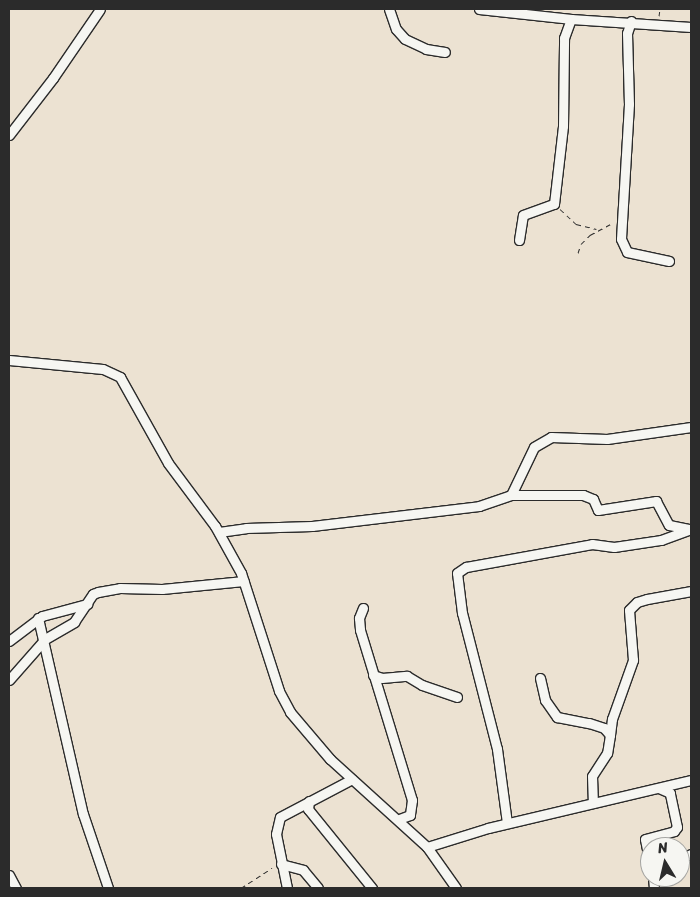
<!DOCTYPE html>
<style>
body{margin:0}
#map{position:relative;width:700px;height:897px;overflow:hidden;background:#ece2d2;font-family:Sriracha,sans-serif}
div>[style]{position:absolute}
.path>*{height:1px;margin-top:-0.5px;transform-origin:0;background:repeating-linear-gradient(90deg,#2b2b2b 0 5px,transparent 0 9px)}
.roads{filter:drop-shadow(1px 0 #2b2b2b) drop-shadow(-1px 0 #2b2b2b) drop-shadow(0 1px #2b2b2b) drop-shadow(0 -1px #2b2b2b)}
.minor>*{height:9px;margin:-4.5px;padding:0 4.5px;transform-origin:4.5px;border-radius:4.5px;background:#f6f6f2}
span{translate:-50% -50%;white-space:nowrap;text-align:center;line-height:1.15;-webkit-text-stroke:5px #f6f6f2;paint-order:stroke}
.frame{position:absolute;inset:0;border:10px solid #2b2b2b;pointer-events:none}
.north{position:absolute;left:640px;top:837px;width:50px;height:50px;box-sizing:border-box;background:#f6f6f2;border:1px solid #a5a5a2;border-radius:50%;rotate:351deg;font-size:14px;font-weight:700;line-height:20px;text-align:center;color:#2b2b2b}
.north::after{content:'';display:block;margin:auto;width:18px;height:22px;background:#2b2b2b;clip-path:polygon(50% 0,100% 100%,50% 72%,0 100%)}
</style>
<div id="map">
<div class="path">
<div style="left:659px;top:16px;width:7px;rotate:-82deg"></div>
<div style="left:560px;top:209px;width:22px;rotate:43deg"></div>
<div style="left:576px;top:224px;width:21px;rotate:14deg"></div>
<div style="left:578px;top:253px;width:9px;rotate:-72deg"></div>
<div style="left:581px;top:244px;width:13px;rotate:-45deg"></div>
<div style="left:590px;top:235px;width:26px;rotate:-28deg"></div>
<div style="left:241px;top:888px;width:37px;rotate:-33deg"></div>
</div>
<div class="roads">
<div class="minor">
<div style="left:389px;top:9px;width:21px;rotate:71deg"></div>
<div style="left:396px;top:29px;width:13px;rotate:48deg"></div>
<div style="left:405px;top:39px;width:23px;rotate:25deg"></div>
<div style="left:426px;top:49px;width:19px;rotate:9deg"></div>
<div style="left:479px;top:9px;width:93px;rotate:6.2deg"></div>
<div style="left:571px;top:19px;width:120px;rotate:3.8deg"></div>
<div style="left:631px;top:21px;width:13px;rotate:108deg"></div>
<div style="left:627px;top:33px;width:71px;rotate:88.4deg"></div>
<div style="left:629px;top:104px;width:135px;rotate:93.4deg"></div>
<div style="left:621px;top:239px;width:14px;rotate:65deg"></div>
<div style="left:627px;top:252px;width:43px;rotate:12.1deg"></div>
<div style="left:9px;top:135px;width:72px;rotate:-52.3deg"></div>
<div style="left:53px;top:78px;width:83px;rotate:-55.7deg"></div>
<div style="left:519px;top:240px;width:25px;rotate:-81deg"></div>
<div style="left:523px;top:215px;width:33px;rotate:-20deg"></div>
<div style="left:554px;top:204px;width:79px;rotate:-83.4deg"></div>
<div style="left:563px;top:126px;width:88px;rotate:-89.3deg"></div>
<div style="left:564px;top:38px;width:20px;rotate:-70deg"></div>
<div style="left:9px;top:360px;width:94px;rotate:5.5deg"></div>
<div style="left:103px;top:369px;width:19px;rotate:25deg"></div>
<div style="left:120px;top:377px;width:98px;rotate:60.8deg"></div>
<div style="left:168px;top:463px;width:79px;rotate:53.3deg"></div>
<div style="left:215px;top:526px;width:54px;rotate:61deg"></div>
<div style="left:241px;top:573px;width:124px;rotate:72.1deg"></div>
<div style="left:279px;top:691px;width:24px;rotate:62deg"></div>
<div style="left:290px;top:712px;width:62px;rotate:49.6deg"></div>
<div style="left:330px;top:759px;width:131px;rotate:42.2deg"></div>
<div style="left:427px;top:847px;width:50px;rotate:54.7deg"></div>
<div style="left:511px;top:495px;width:72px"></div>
<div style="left:583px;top:495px;width:11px;rotate:22deg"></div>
<div style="left:593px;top:499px;width:12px;rotate:66deg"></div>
<div style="left:598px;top:510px;width:59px;rotate:-8.8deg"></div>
<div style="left:656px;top:501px;width:27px;rotate:62deg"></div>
<div style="left:669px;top:525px;width:20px;rotate:11deg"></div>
<div style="left:219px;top:532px;width:27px;rotate:-8deg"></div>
<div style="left:246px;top:528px;width:66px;rotate:-1.7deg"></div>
<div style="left:312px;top:526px;width:168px;rotate:-6.8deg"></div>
<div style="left:479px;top:506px;width:34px;rotate:-19deg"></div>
<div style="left:511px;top:495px;width:53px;rotate:-64.4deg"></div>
<div style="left:534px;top:447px;width:20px;rotate:-30deg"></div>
<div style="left:551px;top:437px;width:56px;rotate:2deg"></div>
<div style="left:607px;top:439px;width:85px;rotate:-8.1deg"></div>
<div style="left:363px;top:608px;width:11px;rotate:112deg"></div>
<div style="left:359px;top:618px;width:12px;rotate:85deg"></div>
<div style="left:360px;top:630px;width:178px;rotate:73deg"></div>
<div style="left:412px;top:800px;width:15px;rotate:98deg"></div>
<div style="left:410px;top:815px;width:12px;rotate:160deg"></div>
<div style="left:38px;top:618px;width:201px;rotate:77.1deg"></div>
<div style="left:83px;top:814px;width:78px;rotate:71.3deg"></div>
<div style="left:9px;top:641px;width:41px;rotate:-37.1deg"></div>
<div style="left:42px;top:616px;width:47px;rotate:-14.9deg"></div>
<div style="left:373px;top:675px;width:9px;rotate:18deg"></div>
<div style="left:382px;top:678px;width:25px;rotate:-5deg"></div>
<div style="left:407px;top:676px;width:17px;rotate:31deg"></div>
<div style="left:422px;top:685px;width:37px;rotate:19deg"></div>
<div style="left:540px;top:678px;width:23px;rotate:77deg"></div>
<div style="left:545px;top:700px;width:21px;rotate:55deg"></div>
<div style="left:557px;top:717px;width:33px;rotate:11deg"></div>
<div style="left:589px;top:723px;width:16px;rotate:18deg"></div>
<div style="left:604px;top:728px;width:9px;rotate:49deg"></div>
<div style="left:610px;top:735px;width:18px;rotate:99deg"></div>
<div style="left:607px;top:753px;width:27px;rotate:123deg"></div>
<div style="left:592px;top:776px;width:27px;rotate:88deg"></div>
<div style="left:9px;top:680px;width:55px;rotate:-48.7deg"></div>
<div style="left:45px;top:639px;width:34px;rotate:-30deg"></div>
<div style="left:74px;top:622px;width:34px;rotate:-56deg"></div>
<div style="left:93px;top:594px;width:5px;rotate:-22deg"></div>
<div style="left:98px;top:592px;width:22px;rotate:-10deg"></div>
<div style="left:120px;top:588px;width:42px;rotate:1.4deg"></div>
<div style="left:162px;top:589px;width:82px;rotate:-5.6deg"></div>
<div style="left:610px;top:735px;width:16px;rotate:-83deg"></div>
<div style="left:612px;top:719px;width:63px;rotate:-70.4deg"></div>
<div style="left:633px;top:660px;width:50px;rotate:-94.6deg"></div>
<div style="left:629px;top:610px;width:11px;rotate:-45deg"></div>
<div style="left:637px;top:602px;width:10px;rotate:-17deg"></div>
<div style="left:647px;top:599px;width:45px;rotate:-10.3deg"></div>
<div style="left:309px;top:801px;width:8px;rotate:97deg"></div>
<div style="left:308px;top:809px;width:102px;rotate:51deg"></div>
<div style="left:507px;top:823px;width:75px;rotate:-97.7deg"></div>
<div style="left:497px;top:749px;width:140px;rotate:-104.4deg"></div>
<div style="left:462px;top:613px;width:40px;rotate:-97.1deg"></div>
<div style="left:457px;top:573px;width:11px;rotate:-34deg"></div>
<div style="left:466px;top:567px;width:128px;rotate:-10.3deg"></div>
<div style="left:592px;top:544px;width:22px;rotate:8deg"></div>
<div style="left:614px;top:547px;width:48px;rotate:-8.5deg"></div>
<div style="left:661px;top:540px;width:32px;rotate:-20deg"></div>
<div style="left:427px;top:847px;width:64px;rotate:-17.3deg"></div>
<div style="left:488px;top:828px;width:209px;rotate:-13.3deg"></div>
<div style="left:689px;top:855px;width:2px;rotate:-27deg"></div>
<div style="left:281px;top:864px;width:23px;rotate:15deg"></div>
<div style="left:303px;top:870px;width:23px;rotate:50deg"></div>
<div style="left:650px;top:865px;width:26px;rotate:-101deg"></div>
<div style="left:645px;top:839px;width:30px;rotate:-15deg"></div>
<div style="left:674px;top:831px;width:5px;rotate:-53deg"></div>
<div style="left:677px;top:827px;width:35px;rotate:-102deg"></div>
<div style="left:670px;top:793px;width:12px;rotate:-156deg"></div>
<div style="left:9px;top:875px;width:15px;rotate:62deg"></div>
<div style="left:653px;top:877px;width:11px;rotate:85deg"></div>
<div style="left:287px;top:888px;width:55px;rotate:-101.5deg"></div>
<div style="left:276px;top:834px;width:17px;rotate:-77deg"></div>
<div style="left:280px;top:817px;width:81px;rotate:-27.8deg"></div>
</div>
</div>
<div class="frame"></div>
<div class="north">N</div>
</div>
